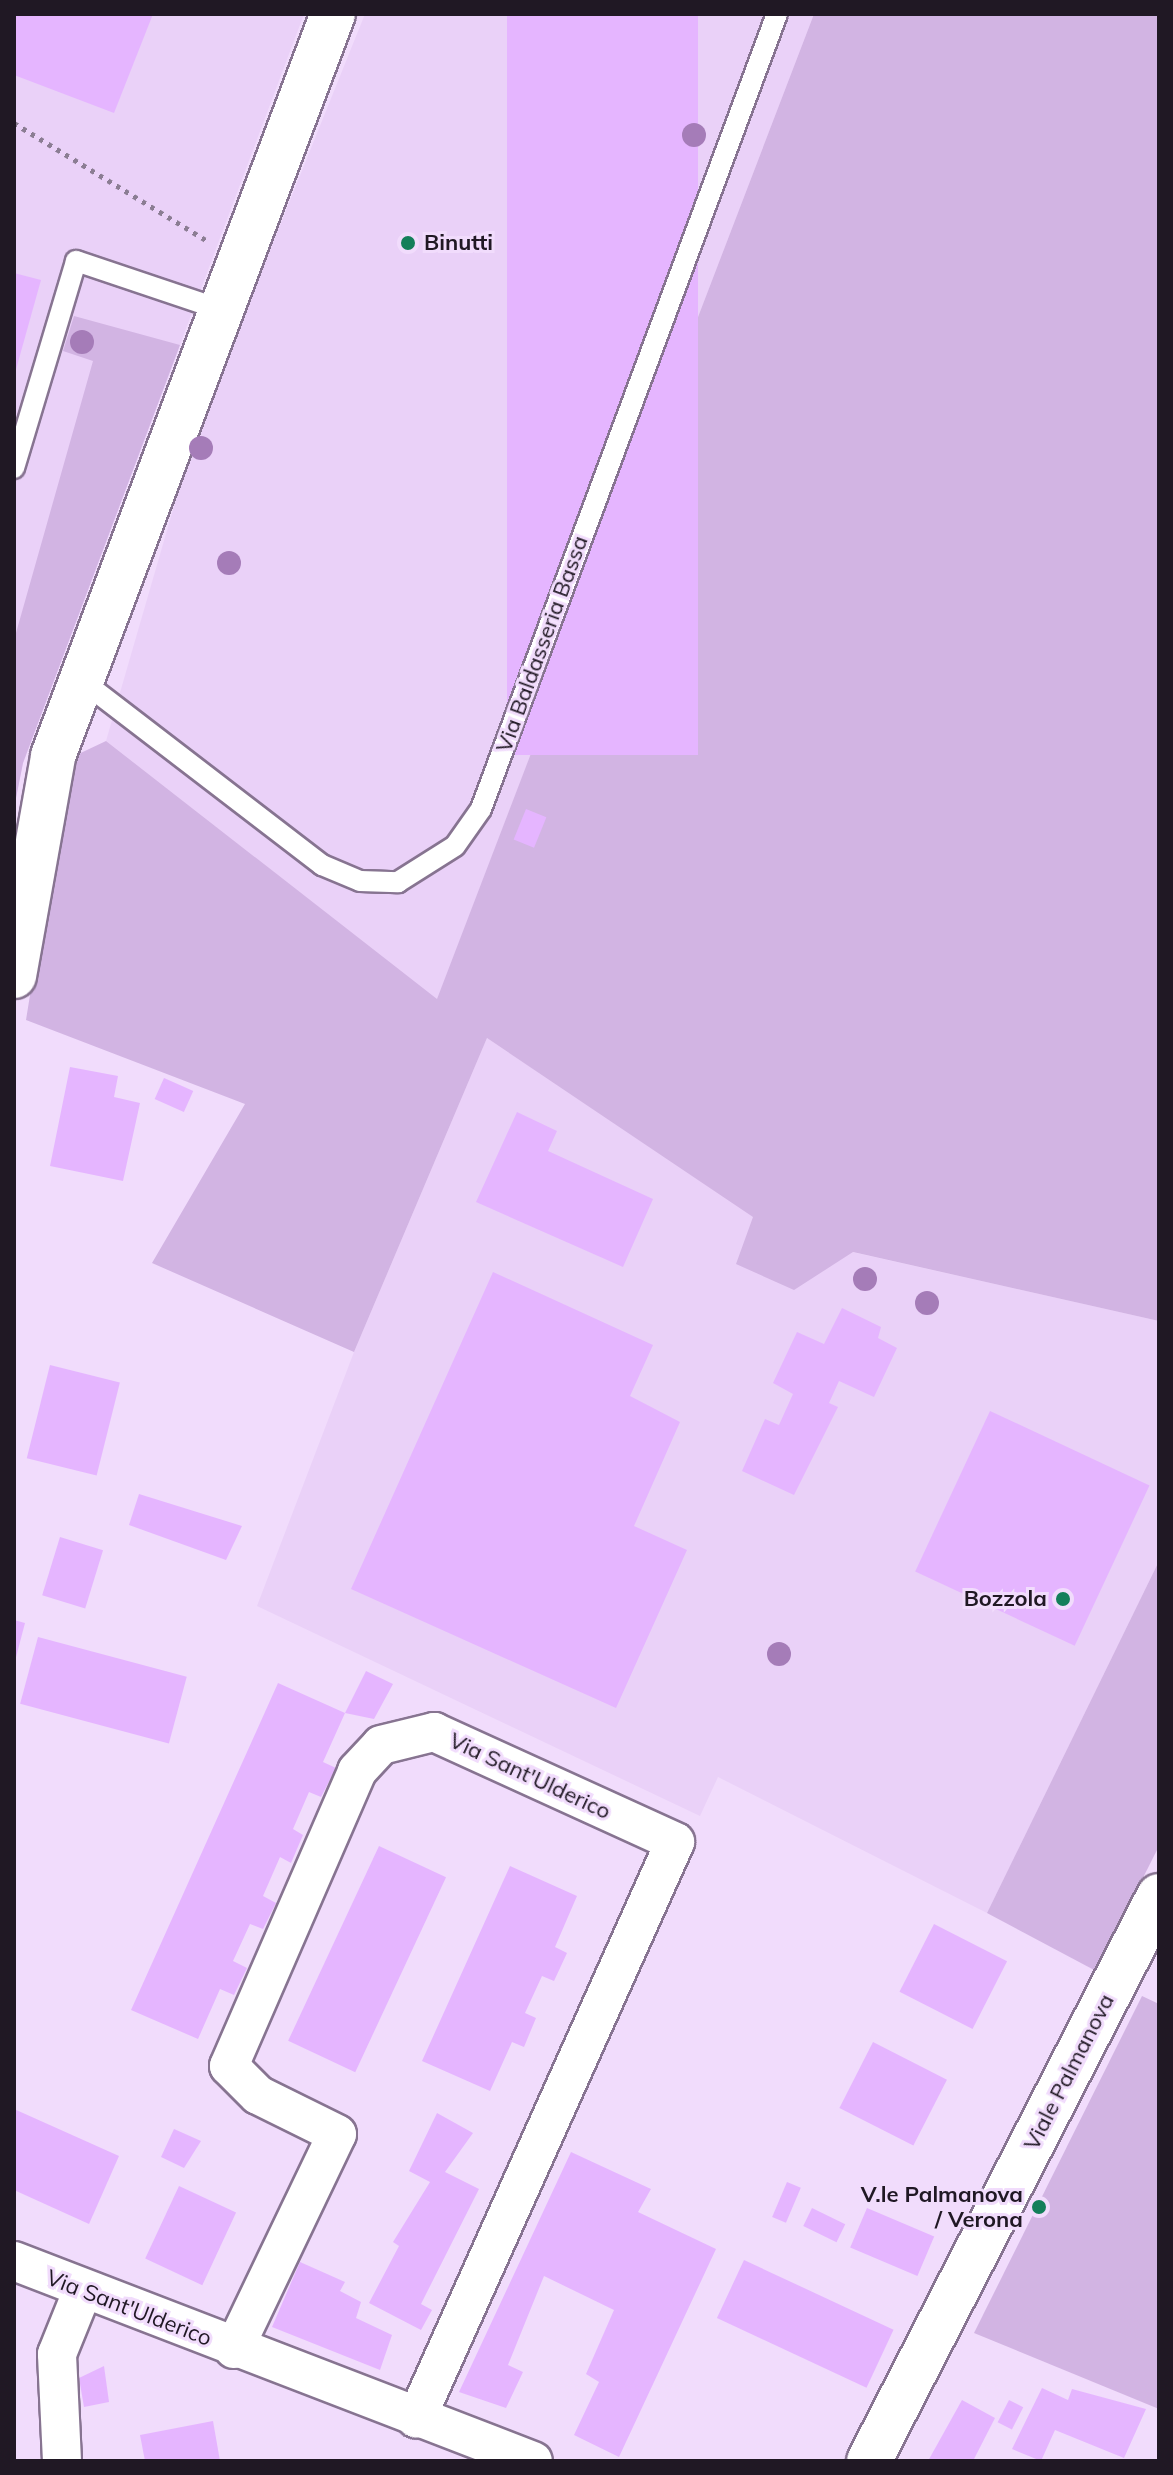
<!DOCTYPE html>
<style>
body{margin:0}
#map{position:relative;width:1173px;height:2475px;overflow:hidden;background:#f1dcfc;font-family:Mulish,sans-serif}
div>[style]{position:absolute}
.built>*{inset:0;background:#ead1f8}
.green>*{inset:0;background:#d2b4e3}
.building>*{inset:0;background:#e5b5ff;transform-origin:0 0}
.path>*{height:5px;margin-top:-2.5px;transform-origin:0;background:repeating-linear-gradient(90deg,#8b7d93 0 4px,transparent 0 10px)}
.roads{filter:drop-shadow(2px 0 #877491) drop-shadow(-2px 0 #877491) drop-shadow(0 2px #877491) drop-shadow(0 -2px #877491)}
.service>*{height:20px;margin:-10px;padding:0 10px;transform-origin:10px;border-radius:10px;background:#fff}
.minor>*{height:38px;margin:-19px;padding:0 19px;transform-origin:19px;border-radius:19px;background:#fff}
.tertiary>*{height:44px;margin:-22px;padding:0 22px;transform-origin:22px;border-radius:22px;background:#fff}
.primary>*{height:44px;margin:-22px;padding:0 22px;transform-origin:22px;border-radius:22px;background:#fff}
.trees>*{width:24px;height:24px;margin:-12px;border-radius:50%;background:#a57cb8}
.dots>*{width:22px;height:22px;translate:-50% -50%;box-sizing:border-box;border:4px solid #f1dcfc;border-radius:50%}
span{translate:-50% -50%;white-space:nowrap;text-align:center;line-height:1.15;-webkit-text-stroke:6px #f1dcfc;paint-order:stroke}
.poi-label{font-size:22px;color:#201824;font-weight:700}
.left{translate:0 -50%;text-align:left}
.right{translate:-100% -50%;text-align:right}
.street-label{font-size:22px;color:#201824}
.frame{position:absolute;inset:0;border:16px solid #201824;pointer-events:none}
</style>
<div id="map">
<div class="built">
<div style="clip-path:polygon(14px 14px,304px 14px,23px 763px,14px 808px)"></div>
<div style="clip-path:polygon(365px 14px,814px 14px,437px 1000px,106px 741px,192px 444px)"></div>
<div style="clip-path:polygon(487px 1038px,754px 1217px,852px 1252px,1159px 1321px,1159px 1561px,987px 1913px,718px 1777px,700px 1816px,257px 1606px,354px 1352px)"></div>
</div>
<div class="green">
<div style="clip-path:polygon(814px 14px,1159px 14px,1159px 1321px,853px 1252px,794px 1290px,736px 1264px,753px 1217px,487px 1038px,354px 1352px,152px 1263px,245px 1104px,26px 1020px,68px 759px,106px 741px,437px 999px)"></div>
<div style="clip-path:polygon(74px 316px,180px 345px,23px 763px,14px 808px,14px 640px,93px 361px,63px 351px)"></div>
<div style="clip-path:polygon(1159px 1561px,1159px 1846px,1096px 1971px,987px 1913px)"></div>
<div style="clip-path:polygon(1142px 1996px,1159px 2004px,1159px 2409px,974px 2333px)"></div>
</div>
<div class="building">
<div style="clip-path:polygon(14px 14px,153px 14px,114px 113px,14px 75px)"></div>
<div style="left:507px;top:14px;width:191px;height:741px"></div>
<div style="clip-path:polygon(14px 273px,41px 280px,15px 373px,14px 373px)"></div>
<div style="left:526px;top:809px;width:22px;height:33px;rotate:22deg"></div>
<div style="clip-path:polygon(70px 1067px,118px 1076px,114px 1097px,140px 1103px,123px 1181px,50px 1166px)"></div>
<div style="left:164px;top:1078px;width:32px;height:23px;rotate:24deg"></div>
<div style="clip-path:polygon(517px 1112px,557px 1131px,548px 1151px,653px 1199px,623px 1267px,476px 1202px)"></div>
<div style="clip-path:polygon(493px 1272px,653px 1345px,630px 1396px,680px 1422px,634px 1526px,687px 1550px,616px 1708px,351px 1589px)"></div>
<div style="clip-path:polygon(842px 1308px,881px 1327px,878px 1338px,897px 1348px,874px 1397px,839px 1381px,829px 1403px,838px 1407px,794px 1495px,742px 1471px,765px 1419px,779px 1425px,793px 1394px,773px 1383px,797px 1332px,824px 1344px)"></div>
<div style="left:50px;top:1365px;width:72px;height:96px;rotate:14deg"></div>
<div style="left:990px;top:1411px;width:176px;height:177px;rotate:25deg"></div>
<div style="clip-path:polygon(139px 1494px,242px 1526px,226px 1560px,129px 1525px)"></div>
<div style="left:60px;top:1537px;width:45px;height:61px;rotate:17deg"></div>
<div style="clip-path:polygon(14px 1620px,25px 1623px,15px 1661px,14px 1661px)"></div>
<div style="left:38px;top:1637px;width:154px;height:69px;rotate:15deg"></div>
<div style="clip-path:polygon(366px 1671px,393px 1684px,374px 1719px,345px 1713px)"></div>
<div style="clip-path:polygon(278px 1683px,345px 1713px,323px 1762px,336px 1768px,321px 1797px,309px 1792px,293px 1829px,303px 1835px,291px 1863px,280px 1857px,263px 1896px,276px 1903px,263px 1929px,250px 1924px,233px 1961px,247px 1968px,234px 1995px,220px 1989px,198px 2039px,131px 2010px)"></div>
<div style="left:379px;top:1846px;width:74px;height:215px;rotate:25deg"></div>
<div style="clip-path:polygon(510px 1866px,577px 1896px,555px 1947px,567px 1953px,554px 1981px,542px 1976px,525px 2013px,536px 2018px,524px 2047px,512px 2042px,490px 2091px,422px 2061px)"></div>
<div style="left:934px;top:1924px;width:82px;height:76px;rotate:27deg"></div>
<div style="left:873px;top:2042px;width:83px;height:74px;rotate:27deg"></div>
<div style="clip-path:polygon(14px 2109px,119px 2156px,89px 2224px,14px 2190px)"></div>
<div style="clip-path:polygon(437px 2113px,473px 2133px,445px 2172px,479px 2189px,421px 2304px,432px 2310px,421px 2330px,369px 2303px,399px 2246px,393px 2242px,430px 2182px,409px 2171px)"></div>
<div style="clip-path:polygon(174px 2129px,201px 2141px,184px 2168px,161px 2157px)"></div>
<div style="clip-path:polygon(571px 2152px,651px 2189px,638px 2212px,716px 2249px,619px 2457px,574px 2435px,599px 2382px,586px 2374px,614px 2310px,544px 2276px,508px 2365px,523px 2372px,506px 2408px,459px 2392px)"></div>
<div style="left:787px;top:2182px;width:15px;height:38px;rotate:23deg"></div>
<div style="left:179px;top:2186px;width:63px;height:80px;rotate:25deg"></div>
<div style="left:812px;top:2208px;width:37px;height:20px;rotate:26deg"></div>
<div style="left:867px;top:2208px;width:73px;height:43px;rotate:23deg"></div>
<div style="left:744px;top:2260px;width:165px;height:64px;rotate:25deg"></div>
<div style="clip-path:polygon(300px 2262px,345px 2282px,340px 2291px,361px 2302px,356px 2318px,392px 2335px,380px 2370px,272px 2327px)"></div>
<div style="clip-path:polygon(104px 2366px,109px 2402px,84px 2407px,79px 2378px)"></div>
<div style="clip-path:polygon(1042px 2388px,1068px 2400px,1072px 2389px,1146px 2409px,1124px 2458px,1055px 2430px,1041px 2461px,1012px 2449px)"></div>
<div style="clip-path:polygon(962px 2400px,995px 2418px,973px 2461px,928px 2461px)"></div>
<div style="left:1009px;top:2400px;width:16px;height:25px;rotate:27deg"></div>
<div style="clip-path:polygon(213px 2421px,220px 2461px,145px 2461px,140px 2435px)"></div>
</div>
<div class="path">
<div style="left:14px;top:123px;width:225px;rotate:31.4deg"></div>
</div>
<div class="roads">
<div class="service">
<div style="left:14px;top:468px;width:216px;rotate:-73.3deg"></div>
<div style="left:76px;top:261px;width:151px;rotate:18.6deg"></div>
<div style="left:81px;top:680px;width:304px;rotate:37.5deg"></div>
<div style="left:322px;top:865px;width:41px;rotate:22.8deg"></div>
<div style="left:360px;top:881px;width:38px;rotate:2deg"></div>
<div style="left:398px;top:882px;width:67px;rotate:-32.3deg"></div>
<div style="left:455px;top:846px;width:45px;rotate:-54.9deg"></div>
<div style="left:481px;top:809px;width:848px;rotate:-69.58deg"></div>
</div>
<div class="minor">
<div style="left:14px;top:2261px;width:556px;rotate:21.07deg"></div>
<div style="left:234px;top:2349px;width:238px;rotate:-64.4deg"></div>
<div style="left:337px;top:2134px;width:88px;rotate:-153.7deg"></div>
<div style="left:258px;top:2095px;width:41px;rotate:-135deg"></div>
<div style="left:229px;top:2066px;width:322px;rotate:-66.5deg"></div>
<div style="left:357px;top:1771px;width:35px;rotate:-47deg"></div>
<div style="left:381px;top:1745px;width:55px;rotate:-13.8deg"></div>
<div style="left:434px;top:1732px;width:265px;rotate:24.5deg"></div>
<div style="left:675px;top:1842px;width:632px;rotate:114.17deg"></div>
<div style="left:62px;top:2461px;width:107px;rotate:-92.7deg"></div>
<div style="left:57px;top:2354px;width:67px;rotate:-68deg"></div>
</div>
<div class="tertiary">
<div style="left:14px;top:976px;width:223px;rotate:-79.9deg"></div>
<div style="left:53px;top:756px;width:793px;rotate:-69.33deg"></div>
</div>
<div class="primary">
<div style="left:869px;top:2461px;width:635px;rotate:-62.83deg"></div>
</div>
</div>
<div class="trees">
<div style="left:694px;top:135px"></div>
<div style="left:82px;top:342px"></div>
<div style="left:201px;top:448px"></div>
<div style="left:229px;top:563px"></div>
<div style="left:865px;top:1279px"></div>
<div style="left:927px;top:1303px"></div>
<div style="left:779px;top:1654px"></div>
</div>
<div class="dots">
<div style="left:408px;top:243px;background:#147f5a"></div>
<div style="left:1063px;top:1599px;background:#147f5a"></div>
<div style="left:1039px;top:2207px;background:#147f5a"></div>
</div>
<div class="poi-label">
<span class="left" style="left:424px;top:243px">Binutti</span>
<span class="right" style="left:1047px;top:1599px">Bozzola</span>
<span class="right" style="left:1023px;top:2207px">V.le Palmanova<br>/ Verona</span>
</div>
<div class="street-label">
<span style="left:542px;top:644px;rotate:-70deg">Via Baldasseria Bassa</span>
<span style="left:530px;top:1776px;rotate:25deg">Via Sant'Ulderico</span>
<span style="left:1069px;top:2072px;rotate:-63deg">Viale Palmanova</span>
<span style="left:129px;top:2308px;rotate:21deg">Via Sant'Ulderico</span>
</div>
<div class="frame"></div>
</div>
